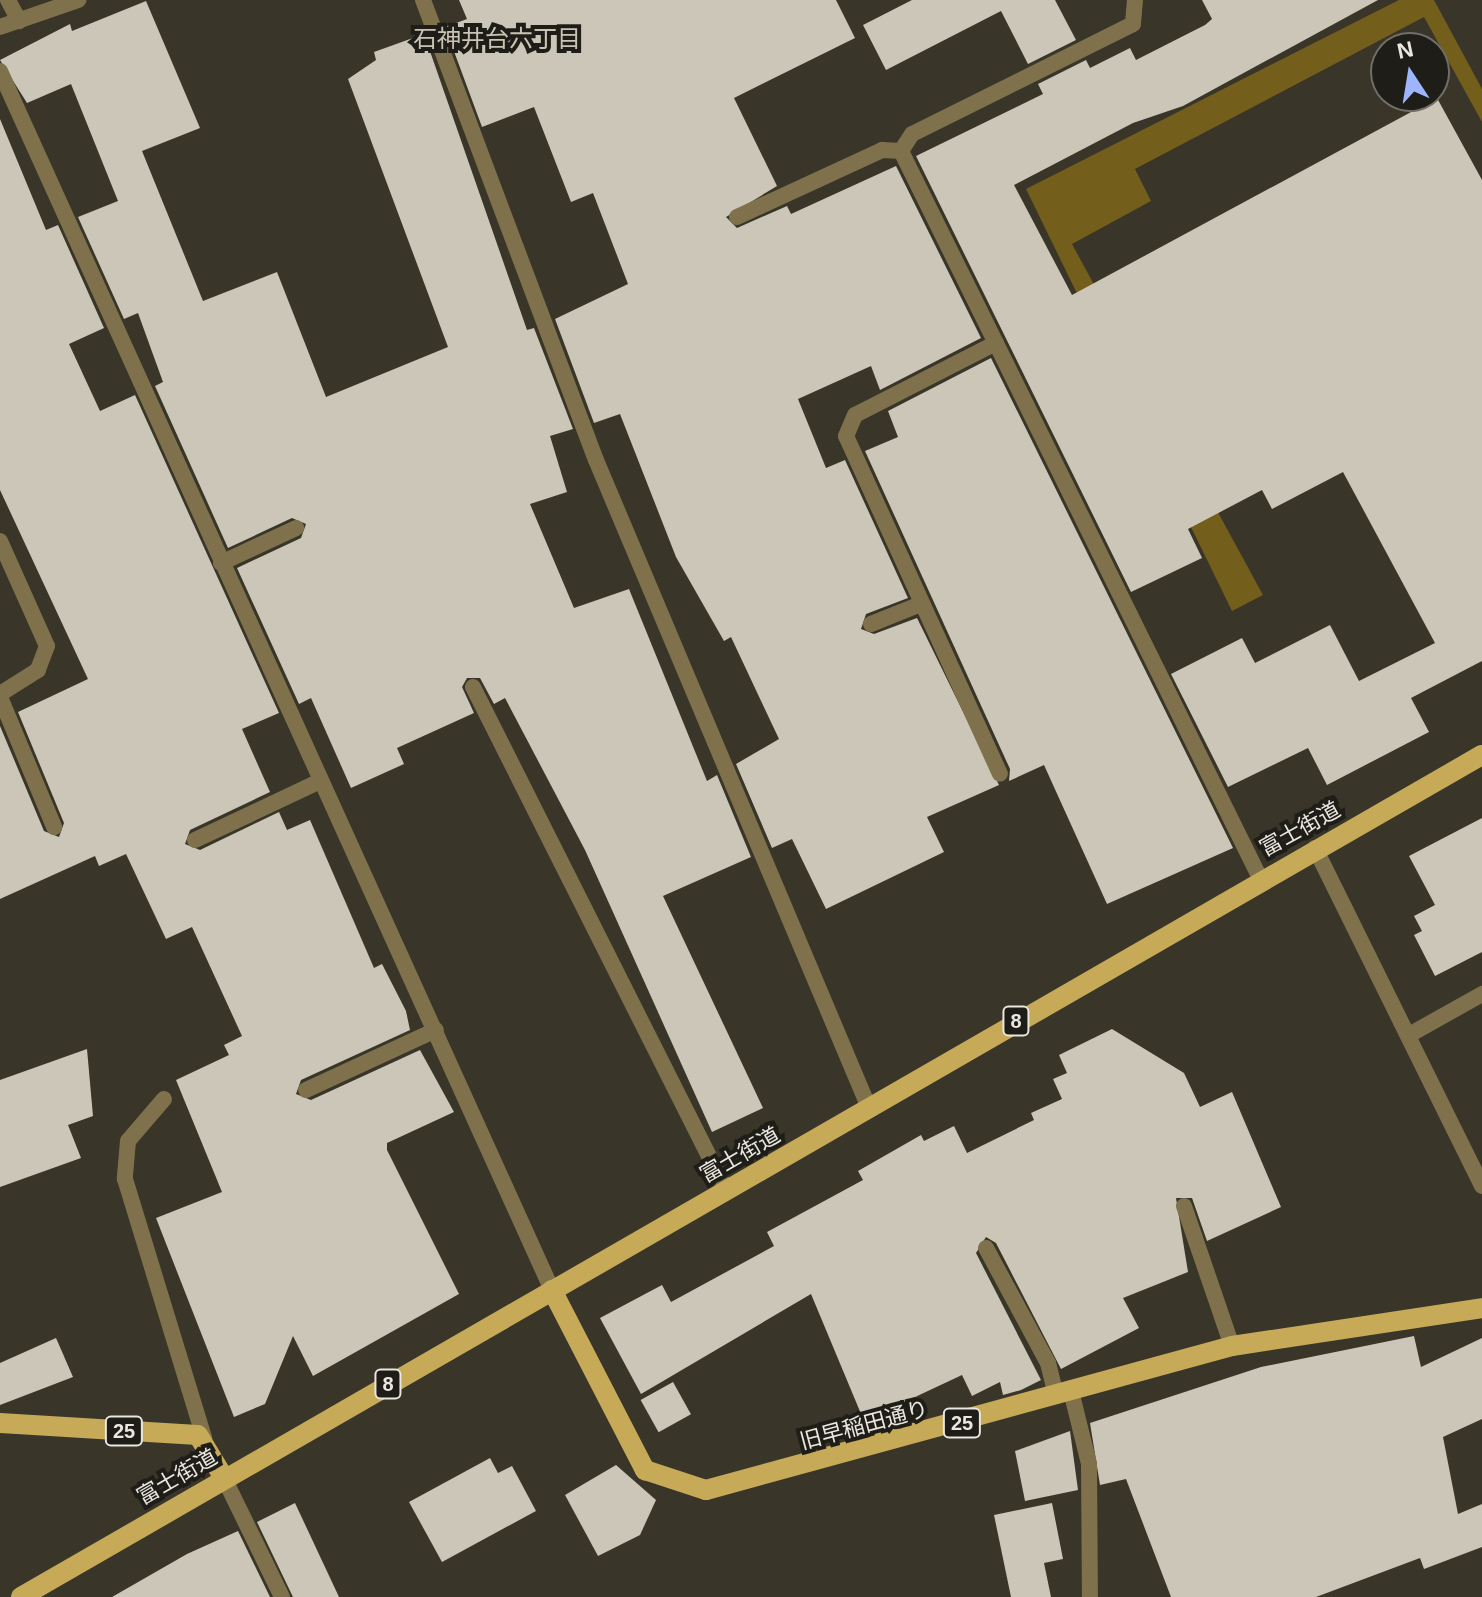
<!DOCTYPE html>
<meta charset="utf-8">
<style>
body{margin:0}
#map{position:relative;width:1482px;height:1597px;overflow:hidden;background:#393529;font-family:Helvetica,"Noto Sans JP",sans-serif}
div>[style]{position:absolute}
.green>*{inset:0;background:#735e1b}
.building>*{inset:0;background:#cbc6b7;transform-origin:0 0}
.lane>*{height:16px;margin:-8px;padding:0 8px;transform-origin:8px;border-radius:8px;background:#7e714b}
.street>*{height:16px;margin:-8px;padding:0 8px;transform-origin:8px;border-radius:8px;background:#7e714b}
.primary>*{height:20px;margin:-10px;padding:0 10px;transform-origin:10px;border-radius:10px;background:#c6aa58}
span{translate:-50% -50%;white-space:nowrap;text-align:center;line-height:1.15;-webkit-text-stroke:8px #1f1d17;paint-order:stroke}
.shield-label span{padding:2px 6px;background:#1f1d17;border:2px solid;border-radius:6px;-webkit-text-stroke-width:0}
.shield-label{font-size:20px;color:#e9e7df;font-weight:700}
.street-label{font-size:22px;color:#e9e7df}
.neighbourhood-label{font-size:24px;color:#c9c3b4}
.north{position:absolute;left:1370px;top:32px;width:80px;height:80px;box-sizing:border-box;background:#1f1d17;border:2px solid #706e67;border-radius:50%;rotate:348deg;font-size:22px;font-weight:700;line-height:32px;text-align:center;color:#e9e7df}
.north::after{content:'';display:block;margin:auto;width:28px;height:36px;background:#9eb4fd;clip-path:polygon(50% 0,100% 100%,50% 72%,0 100%)}
</style>
<div id="map">
<div class="green">
<div style="clip-path:polygon(1399px 0,1434px 0,1482px 89px,1482px 122px,1424px 17px,1135px 169px,1151px 201px,1072px 244px,1263px 595px,1232px 611px,1026px 189px)"></div>
</div>
<div class="building">
<div style="clip-path:polygon(459px 0,836px 0,855px 38px,734px 98px,777px 186px,726px 217px,737px 228px,787px 206px,791px 214px,896px 166px,981px 338px,880px 390px,871px 366px,798px 399px,826px 468px,845px 460px,908px 598px,866px 614px,861px 629px,874px 634px,917px 618px,999px 785px,927px 817px,944px 852px,826px 909px,792px 839px,772px 848px,736px 764px,779px 739px,731px 637px,724px 641px,676px 557px,620px 414px,594px 423px,555px 319px,628px 284px,593px 193px,571px 202px,534px 107px,482px 127px,445px 27px,467px 19px)"></div>
<div style="clip-path:polygon(912px 0,1055px 0,1076px 40px,1028px 64px,1001px 11px,886px 70px,863px 25px)"></div>
<div style="clip-path:polygon(1202px 0,1378px 0,1183px 106px,1133px 123px,1014px 185px,1072px 295px,1437px 98px,1482px 180px,1482px 661px,1411px 698px,1429px 732px,1327px 785px,1308px 748px,1228px 787px,1171px 674px,1242px 638px,1255px 663px,1330px 625px,1359px 681px,1435px 643px,1343px 472px,1272px 509px,1262px 490px,1188px 529px,1202px 558px,1131px 592px,916px 156px,1043px 94px,1038px 84px,1086px 60px,1090px 68px,1130px 48px,1136px 60px,1205px 25px,1212px 19px)"></div>
<div style="clip-path:polygon(146px 1px,200px 128px,142px 151px,203px 301px,277px 272px,326px 397px,448px 347px,348px 79px,376px 60px,374px 52px,424px 34px,527px 330px,534px 328px,573px 429px,550px 436px,567px 492px,530px 504px,574px 608px,629px 589px,707px 781px,717px 775px,751px 857px,663px 896px,763px 1108px,712px 1132px,585px 850px,505px 698px,494px 704px,480px 678px,467px 678px,462px 687px,474px 713px,397px 748px,404px 764px,351px 788px,311px 698px,299px 704px,237px 568px,301px 538px,306px 524px,292px 518px,228px 548px,155px 386px,163px 382px,138px 313px,124px 319px,78px 217px,118px 201px,71px 84px,27px 103px,0 60px,70px 24px,72px 31px)"></div>
<div style="clip-path:polygon(0 119px,46px 230px,58px 225px,104px 328px,69px 344px,100px 411px,135px 395px,279px 713px,242px 729px,270px 792px,190px 830px,185px 844px,200px 850px,279px 812px,287px 830px,310px 820px,374px 968px,382px 964px,406px 1011px,410px 1030px,301px 1080px,296px 1094px,311px 1100px,420px 1050px,454px 1112px,387px 1143px,387px 1150px,459px 1294px,313px 1376px,293px 1336px,265px 1404px,234px 1417px,156px 1218px,222px 1192px,176px 1080px,229px 1055px,224px 1045px,242px 1036px,192px 927px,166px 939px,126px 854px,99px 866px,95px 856px,0 899px,0 726px,44px 831px,59px 837px,64px 823px,18px 712px,88px 679px,0 490px)"></div>
<div style="clip-path:polygon(991px 358px,1233px 848px,1107px 904px,1044px 765px,1009px 781px,1010px 769px,865px 451px,898px 437px,888px 411px)"></div>
<div style="clip-path:polygon(1482px 818px,1482px 952px,1435px 976px,1414px 935px,1422px 931px,1414px 916px,1435px 905px,1409px 856px)"></div>
<div style="clip-path:polygon(1112px 1029px,1184px 1073px,1200px 1107px,1232px 1092px,1281px 1207px,1207px 1241px,1192px 1198px,1176px 1198px,1188px 1272px,1123px 1298px,1139px 1328px,1061px 1369px,996px 1243px,986px 1237px,976px 1253px,1041px 1380px,1021px 1390px,1003px 1395px,1000px 1382px,972px 1396px,962px 1375px,864px 1421px,811px 1294px,641px 1394px,600px 1318px,662px 1285px,671px 1302px,774px 1246px,767px 1232px,863px 1180px,858px 1171px,921px 1135px,924px 1141px,954px 1126px,967px 1153px,1034px 1120px,1031px 1113px,1062px 1099px,1053px 1079px,1067px 1073px,1059px 1055px)"></div>
<div style="clip-path:polygon(87px 1049px,93px 1116px,68px 1125px,81px 1158px,0 1187px,0 1080px)"></div>
<div style="clip-path:polygon(1414px 1336px,1421px 1367px,1482px 1338px,1482px 1419px,1443px 1437px,1458px 1514px,1482px 1504px,1482px 1547px,1424px 1569px,1420px 1558px,1316px 1597px,1171px 1597px,1126px 1479px,1100px 1485px,1090px 1423px,1261px 1367px)"></div>
<div style="clip-path:polygon(56px 1338px,73px 1377px,0 1405px,0 1363px)"></div>
<div style="left:673px;top:1382px;width:37px;height:37px;rotate:61deg"></div>
<div style="clip-path:polygon(1070px 1431px,1078px 1490px,1025px 1501px,1015px 1451px)"></div>
<div style="clip-path:polygon(490px 1458px,498px 1473px,512px 1466px,536px 1511px,442px 1562px,409px 1502px)"></div>
<div style="clip-path:polygon(616px 1465px,656px 1500px,640px 1535px,598px 1556px,565px 1495px)"></div>
<div style="clip-path:polygon(295px 1503px,339px 1597px,293px 1597px,257px 1522px)"></div>
<div style="clip-path:polygon(1052px 1503px,1063px 1559px,1044px 1563px,1051px 1597px,1011px 1597px,994px 1515px)"></div>
<div style="clip-path:polygon(238px 1531px,270px 1597px,112px 1597px,187px 1554px)"></div>
</div>
<div class="lane">
<div style="left:0;top:71px;width:1338px;rotate:65.64deg"></div>
<div style="left:737px;top:217px;width:160px;rotate:-24.8deg"></div>
<div style="left:882px;top:150px;width:19px;rotate:3deg"></div>
<div style="left:221px;top:563px;width:83px;rotate:-25deg"></div>
<div style="left:871px;top:624px;width:54px;rotate:-21.8deg"></div>
<div style="left:473px;top:687px;width:563px;rotate:63.3deg"></div>
<div style="left:0;top:697px;width:141px;rotate:67.4deg"></div>
<div style="left:195px;top:840px;width:136px;rotate:-25.2deg"></div>
<div style="left:306px;top:1090px;width:143px;rotate:-24.8deg"></div>
<div style="left:164px;top:1099px;width:55px;rotate:130.6deg"></div>
<div style="left:128px;top:1141px;width:38px;rotate:95deg"></div>
<div style="left:125px;top:1179px;width:271px;rotate:73deg"></div>
<div style="left:1184px;top:1206px;width:148px;rotate:71.1deg"></div>
<div style="left:986px;top:1248px;width:131px;rotate:61.7deg"></div>
<div style="left:1048px;top:1363px;width:34px;rotate:76deg"></div>
<div style="left:1071px;top:1391px;width:75px;rotate:76.1deg"></div>
<div style="left:1089px;top:1464px;width:133px;rotate:89.6deg"></div>
</div>
<div class="street">
<div style="left:8px;top:0;width:24px;rotate:62deg"></div>
<div style="left:423px;top:0;width:491px;rotate:69.4deg"></div>
<div style="left:596px;top:460px;width:703px;rotate:67.15deg"></div>
<div style="left:1135px;top:0;width:24px;rotate:95deg"></div>
<div style="left:1133px;top:24px;width:247px;rotate:153.5deg"></div>
<div style="left:912px;top:134px;width:20px;rotate:123deg"></div>
<div style="left:901px;top:151px;width:811px;rotate:63.72deg"></div>
<div style="left:0;top:27px;width:83px;rotate:-19.1deg"></div>
<div style="left:996px;top:343px;width:158px;rotate:152.9deg"></div>
<div style="left:855px;top:415px;width:23px;rotate:113deg"></div>
<div style="left:846px;top:436px;width:371px;rotate:65.5deg"></div>
<div style="left:0;top:541px;width:115px;rotate:65.9deg"></div>
<div style="left:47px;top:646px;width:26px;rotate:111deg"></div>
<div style="left:38px;top:670px;width:45px;rotate:147.7deg"></div>
<div style="left:1315px;top:848px;width:377px;rotate:63.7deg"></div>
<div style="left:1409px;top:1035px;width:84px;rotate:-29.3deg"></div>
<div style="left:224px;top:1478px;width:132px;rotate:64deg"></div>
</div>
<div class="primary">
<div style="left:552px;top:1290px;width:203px;rotate:62.7deg"></div>
<div style="left:645px;top:1470px;width:64px;rotate:18.2deg"></div>
<div style="left:706px;top:1490px;width:545px;rotate:-15.31deg"></div>
<div style="left:1232px;top:1346px;width:253px;rotate:-8.6deg"></div>
<div style="left:0;top:1423px;width:198px;rotate:3.5deg"></div>
<div style="left:198px;top:1435px;width:50px;rotate:58.8deg"></div>
<div style="left:21px;top:1597px;width:1686px;rotate:-29.96deg"></div>
</div>
<div class="shield-label">
<span style="left:1016px;top:1021px">8</span>
<span style="left:388px;top:1384px">8</span>
<span style="left:962px;top:1423px">25</span>
<span style="left:124px;top:1431px">25</span>
</div>
<div class="street-label">
<span style="left:1300px;top:829px;rotate:-29deg">富士街道</span>
<span style="left:740px;top:1155px;rotate:-30deg">富士街道</span>
<span style="left:864px;top:1425px;rotate:-15deg">旧早稲田通り</span>
<span style="left:177px;top:1477px;rotate:-30deg">富士街道</span>
</div>
<div class="neighbourhood-label">
<span style="left:497px;top:39px">石神井台六丁目</span>
</div>
<div class="north">N</div>
</div>
